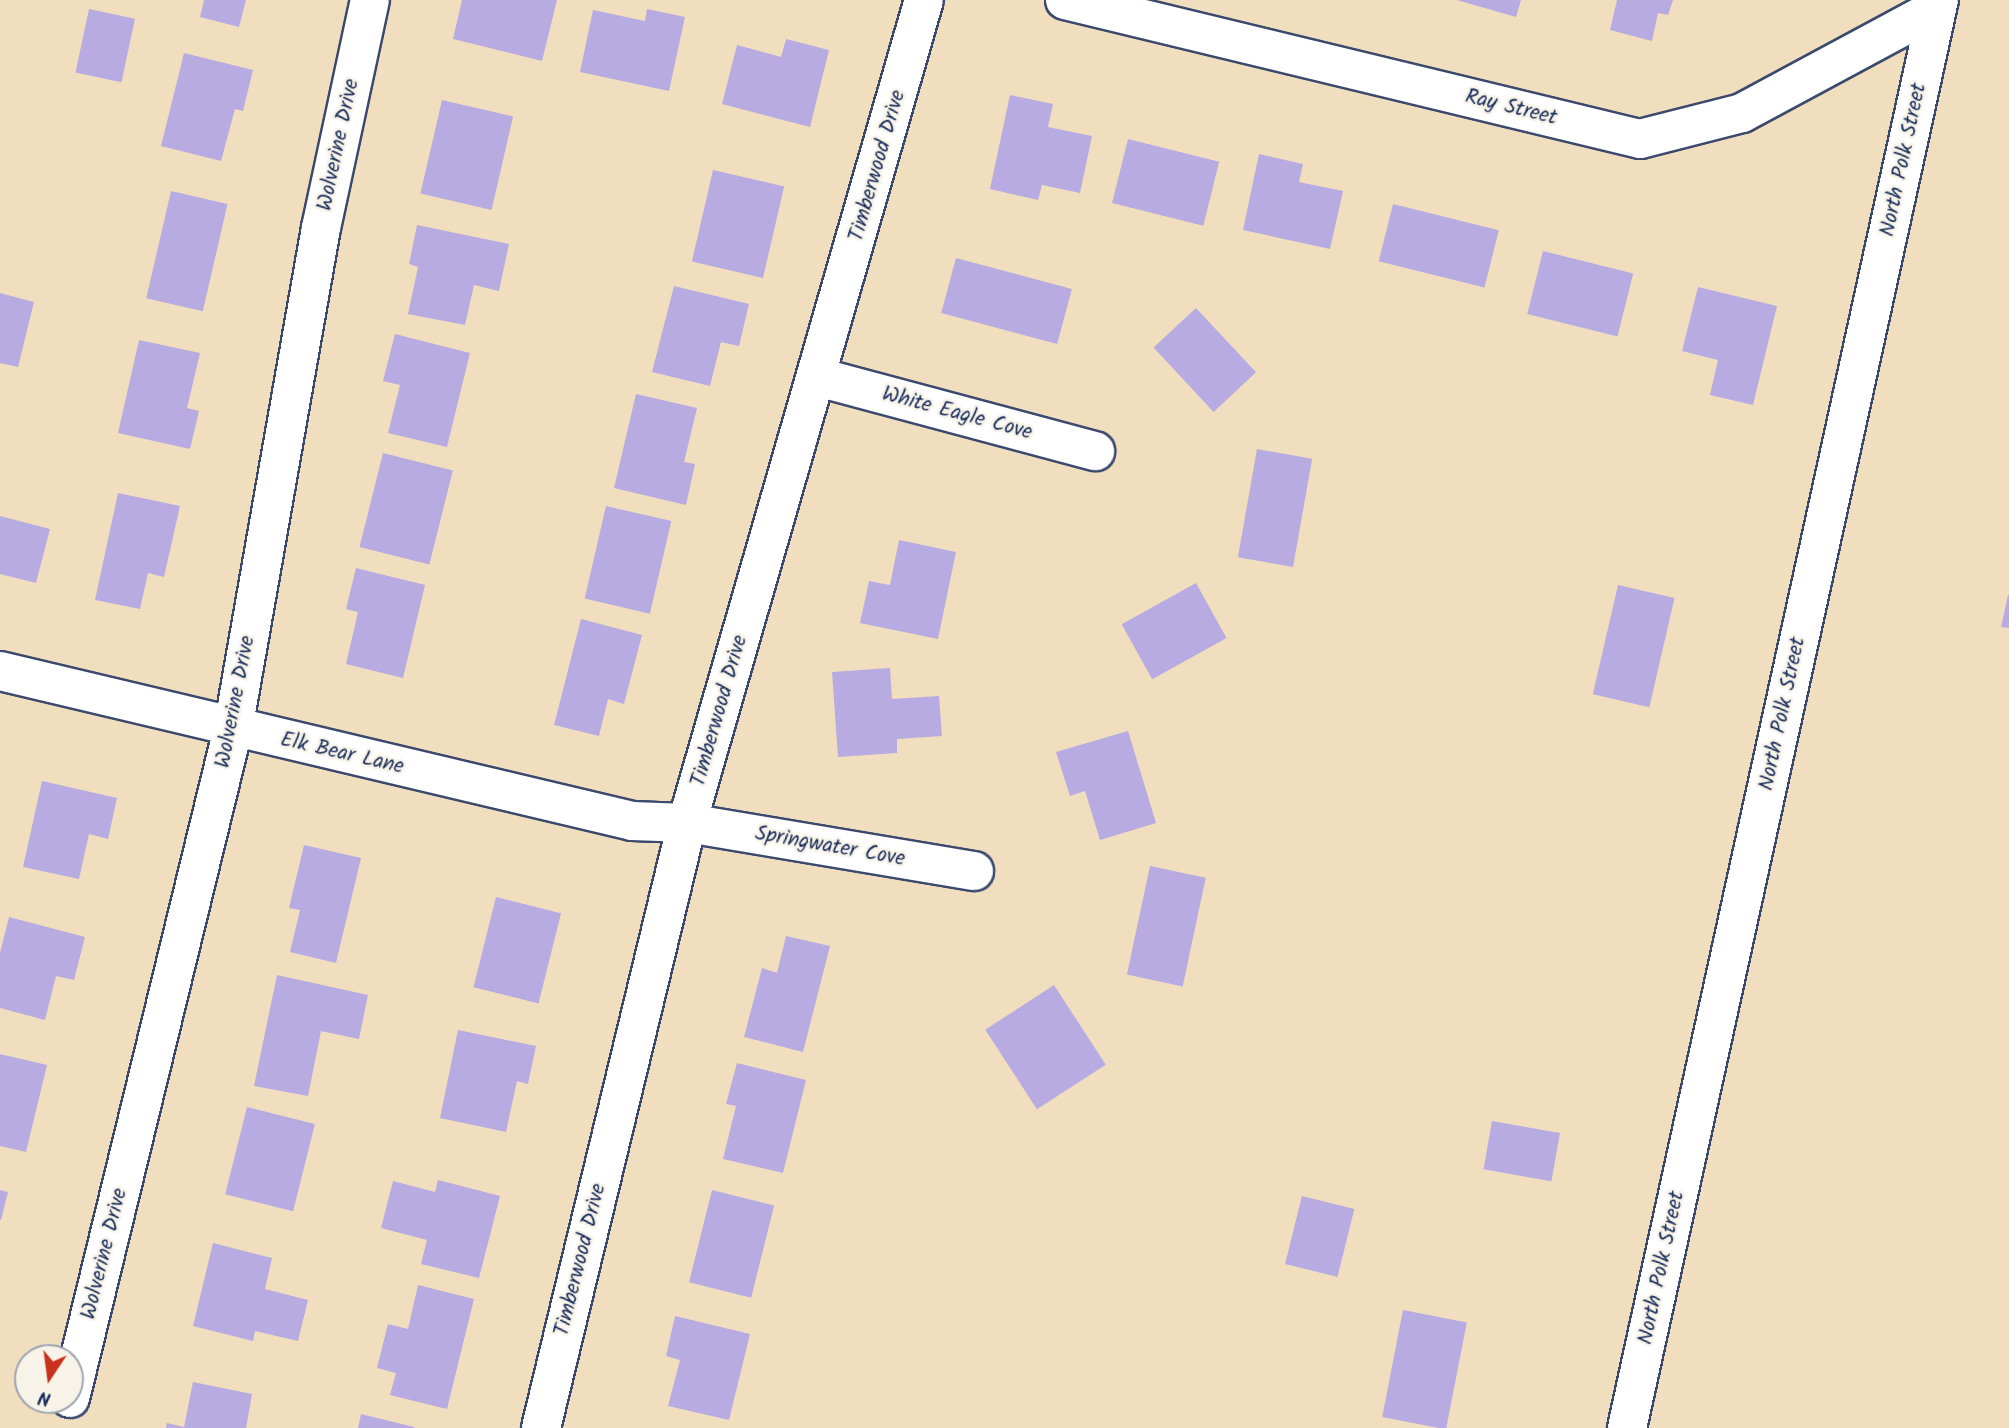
<!DOCTYPE html>
<style>
body{margin:0}
#map{position:relative;width:2009px;height:1428px;overflow:hidden;background:#f0debf;font-family:Kalam,sans-serif}
div>[style]{position:absolute}
.building>*{inset:0;background:#b7abe1;transform-origin:0 0}
.roads{filter:drop-shadow(2px 0 #3b496d) drop-shadow(-2px 0 #3b496d) drop-shadow(0 2px #3b496d) drop-shadow(0 -2px #3b496d)}
.street>*{height:38px;margin:-19px;padding:0 19px;transform-origin:19px;border-radius:19px;background:#fff}
span{translate:-50% -50%;white-space:nowrap;text-align:center;line-height:1.15;-webkit-text-stroke:5px #f7f3e8;paint-order:stroke}
.street-label{font-size:21px;color:#1b2f5e}
.north{position:absolute;left:14px;top:1344px;width:70px;height:70px;box-sizing:border-box;background:#f7f3e8;border:2px solid #9fa5b1;border-radius:50%;rotate:193deg;font-size:19px;font-weight:700;line-height:28px;text-align:center;color:#1b2f5e}
.north::after{content:'';display:block;margin:auto;width:24px;height:32px;background:#c8321e;clip-path:polygon(50% 0,100% 100%,50% 72%,0 100%)}
</style>
<div id="map">
<div class="building">
<div style="clip-path:polygon(204px 0,246px 0,239px 27px,200px 17px)"></div>
<div style="clip-path:polygon(462px 0,557px 0,542px 61px,453px 39px)"></div>
<div style="clip-path:polygon(1457px 0,1521px 0,1516px 17px)"></div>
<div style="clip-path:polygon(1617px 0,1673px 0,1668px 15px,1658px 13px,1652px 41px,1610px 30px)"></div>
<div style="left:89px;top:9px;width:47px;height:65px;rotate:12deg"></div>
<div style="clip-path:polygon(647px 9px,685px 17px,669px 91px,580px 72px,593px 10px,645px 21px)"></div>
<div style="clip-path:polygon(786px 39px,829px 50px,810px 127px,722px 104px,737px 45px,781px 57px)"></div>
<div style="clip-path:polygon(184px 53px,253px 70px,243px 111px,235px 109px,221px 161px,161px 146px)"></div>
<div style="clip-path:polygon(1010px 95px,1053px 104px,1048px 127px,1092px 136px,1080px 193px,1042px 185px,1038px 200px,990px 189px)"></div>
<div style="left:442px;top:100px;width:73px;height:96px;rotate:13deg"></div>
<div style="left:1128px;top:139px;width:94px;height:66px;rotate:14deg"></div>
<div style="clip-path:polygon(1259px 154px,1303px 164px,1299px 182px,1343px 191px,1330px 249px,1243px 230px)"></div>
<div style="left:713px;top:170px;width:73px;height:94px;rotate:13deg"></div>
<div style="left:171px;top:191px;width:58px;height:110px;rotate:13deg"></div>
<div style="left:1393px;top:204px;width:109px;height:59px;rotate:14deg"></div>
<div style="clip-path:polygon(417px 225px,509px 244px,499px 291px,474px 285px,465px 325px,408px 314px,418px 267px,409px 264px)"></div>
<div style="left:1543px;top:251px;width:93px;height:65px;rotate:14deg"></div>
<div style="left:956px;top:258px;width:120px;height:57px;rotate:15deg"></div>
<div style="clip-path:polygon(674px 286px,749px 304px,739px 346px,721px 342px,710px 386px,652px 372px)"></div>
<div style="clip-path:polygon(1698px 287px,1777px 306px,1753px 405px,1710px 395px,1718px 360px,1682px 351px)"></div>
<div style="clip-path:polygon(0 293px,34px 302px,18px 367px,0 363px)"></div>
<div style="left:1196px;top:308px;width:88px;height:58px;rotate:47deg"></div>
<div style="clip-path:polygon(395px 334px,470px 353px,447px 447px,388px 433px,400px 385px,383px 381px)"></div>
<div style="clip-path:polygon(139px 340px,200px 353px,187px 408px,199px 411px,190px 449px,118px 433px)"></div>
<div style="clip-path:polygon(636px 394px,697px 408px,684px 462px,695px 464px,686px 505px,614px 488px)"></div>
<div style="left:1257px;top:449px;width:56px;height:110px;rotate:10deg"></div>
<div style="left:383px;top:453px;width:72px;height:97px;rotate:14deg"></div>
<div style="clip-path:polygon(118px 493px,180px 506px,164px 577px,148px 573px,140px 609px,95px 600px)"></div>
<div style="left:606px;top:506px;width:67px;height:95px;rotate:13deg"></div>
<div style="clip-path:polygon(0 516px,50px 529px,36px 583px,0 574px)"></div>
<div style="clip-path:polygon(899px 540px,956px 552px,938px 639px,860px 623px,869px 581px,890px 585px)"></div>
<div style="clip-path:polygon(356px 568px,425px 585px,403px 678px,346px 664px,358px 612px,346px 609px)"></div>
<div style="left:1196px;top:583px;width:63px;height:85px;rotate:61deg"></div>
<div style="left:1618px;top:585px;width:58px;height:112px;rotate:13deg"></div>
<div style="clip-path:polygon(2008px 595px,2009px 595px,2009px 628px,2001px 627px)"></div>
<div style="clip-path:polygon(581px 619px,642px 635px,624px 704px,608px 699px,599px 736px,554px 725px)"></div>
<div style="clip-path:polygon(890px 668px,892px 699px,939px 696px,942px 736px,897px 739px,897px 753px,838px 757px,832px 672px)"></div>
<div style="clip-path:polygon(1128px 731px,1156px 823px,1100px 840px,1085px 791px,1070px 796px,1056px 752px)"></div>
<div style="clip-path:polygon(42px 781px,117px 798px,108px 839px,89px 834px,79px 879px,23px 867px)"></div>
<div style="clip-path:polygon(304px 845px,361px 858px,336px 963px,290px 952px,300px 910px,289px 908px)"></div>
<div style="left:1150px;top:866px;width:57px;height:111px;rotate:12deg"></div>
<div style="left:496px;top:897px;width:67px;height:93px;rotate:14deg"></div>
<div style="clip-path:polygon(9px 917px,85px 937px,74px 980px,56px 976px,45px 1020px,0 1008px,0 953px)"></div>
<div style="clip-path:polygon(786px 936px,830px 946px,803px 1052px,744px 1037px,762px 968px,777px 973px)"></div>
<div style="clip-path:polygon(277px 975px,368px 995px,359px 1039px,321px 1031px,308px 1096px,254px 1086px)"></div>
<div style="left:1054px;top:985px;width:95px;height:82px;rotate:57deg"></div>
<div style="clip-path:polygon(458px 1030px,536px 1046px,528px 1084px,517px 1081px,506px 1132px,440px 1118px)"></div>
<div style="clip-path:polygon(0 1054px,47px 1065px,26px 1152px,0 1146px)"></div>
<div style="clip-path:polygon(737px 1063px,806px 1080px,783px 1173px,723px 1159px,736px 1106px,726px 1104px)"></div>
<div style="left:247px;top:1107px;width:70px;height:90px;rotate:14deg"></div>
<div style="left:1492px;top:1121px;width:69px;height:49px;rotate:10deg"></div>
<div style="clip-path:polygon(438px 1180px,500px 1196px,479px 1278px,421px 1264px,427px 1240px,381px 1228px,393px 1181px,435px 1192px)"></div>
<div style="clip-path:polygon(0 1190px,8px 1192px,1px 1220px,0 1220px)"></div>
<div style="left:712px;top:1190px;width:64px;height:95px;rotate:14deg"></div>
<div style="left:1302px;top:1196px;width:54px;height:70px;rotate:14deg"></div>
<div style="clip-path:polygon(213px 1243px,272px 1258px,265px 1289px,308px 1300px,298px 1341px,255px 1331px,253px 1341px,193px 1326px)"></div>
<div style="clip-path:polygon(418px 1285px,474px 1299px,447px 1409px,390px 1395px,396px 1373px,377px 1368px,388px 1324px,408px 1329px)"></div>
<div style="left:1403px;top:1310px;width:65px;height:109px;rotate:11deg"></div>
<div style="clip-path:polygon(675px 1316px,750px 1334px,729px 1420px,668px 1406px,680px 1360px,666px 1356px)"></div>
<div style="clip-path:polygon(193px 1382px,252px 1394px,246px 1428px,166px 1428px,167px 1423px,184px 1427px)"></div>
<div style="clip-path:polygon(361px 1414px,414px 1427px,414px 1428px,358px 1428px)"></div>
</div>
<div class="roads">
<div class="street">
<div style="left:1065px;top:0;width:592px;rotate:13.59deg"></div>
<div style="left:1640px;top:139px;width:105px;rotate:-14.3deg"></div>
<div style="left:1742px;top:113px;width:221px;rotate:-28.3deg"></div>
<div style="left:818px;top:377px;width:287px;rotate:15deg"></div>
<div style="left:0;top:671px;width:650px;rotate:13.35deg"></div>
<div style="left:632px;top:821px;width:55px;rotate:2.1deg"></div>
<div style="left:687px;top:823px;width:291px;rotate:9.5deg"></div>
<div style="left:70px;top:1398px;width:689px;rotate:-76.31deg"></div>
<div style="left:233px;top:729px;width:509px;rotate:-80.04deg"></div>
<div style="left:321px;top:228px;width:233px;rotate:-77.9deg"></div>
<div style="left:541px;top:1428px;width:622px;rotate:-76.43deg"></div>
<div style="left:687px;top:823px;width:856px;rotate:-73.94deg"></div>
<div style="left:1627px;top:1428px;width:1462px;rotate:-77.68deg"></div>
</div>
</div>
<div class="street-label">
<span style="left:1511px;top:108px;rotate:14deg">Ray Street</span>
<span style="left:339px;top:145px;rotate:-78deg">Wolverine Drive</span>
<span style="left:1904px;top:160px;rotate:-78deg">North Polk Street</span>
<span style="left:878px;top:166px;rotate:-74deg">Timberwood Drive</span>
<span style="left:957px;top:414px;rotate:15deg">White Eagle Cove</span>
<span style="left:236px;top:702px;rotate:-79deg">Wolverine Drive</span>
<span style="left:720px;top:711px;rotate:-74deg">Timberwood Drive</span>
<span style="left:1783px;top:714px;rotate:-78deg">North Polk Street</span>
<span style="left:342px;top:754px;rotate:13deg">Elk Bear Lane</span>
<span style="left:830px;top:847px;rotate:10deg">Springwater Cove</span>
<span style="left:105px;top:1254px;rotate:-76deg">Wolverine Drive</span>
<span style="left:581px;top:1260px;rotate:-76deg">Timberwood Drive</span>
<span style="left:1662px;top:1268px;rotate:-78deg">North Polk Street</span>
</div>
<div class="north">N</div>
</div>
